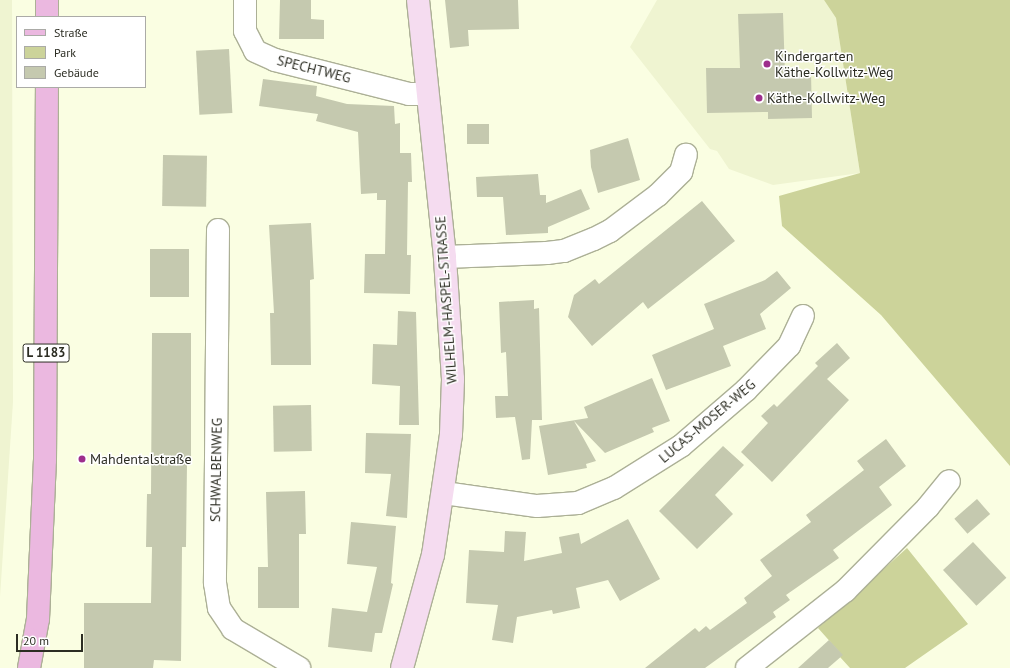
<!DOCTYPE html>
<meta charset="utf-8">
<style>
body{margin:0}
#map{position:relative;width:1010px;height:668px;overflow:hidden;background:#fafee2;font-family:"PT Sans",sans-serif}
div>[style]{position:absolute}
.built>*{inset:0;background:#eff4d1}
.green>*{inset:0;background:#ccd39a}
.building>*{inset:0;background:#c5c9af;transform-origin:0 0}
.roads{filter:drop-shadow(1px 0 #acb096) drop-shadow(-1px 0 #acb096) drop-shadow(0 1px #acb096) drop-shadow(0 -1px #acb096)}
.street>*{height:22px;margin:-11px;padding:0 11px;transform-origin:11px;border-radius:11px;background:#fff}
.secondary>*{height:22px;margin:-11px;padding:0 11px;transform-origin:11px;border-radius:11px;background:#f5dcf0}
.primary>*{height:22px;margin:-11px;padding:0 11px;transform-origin:11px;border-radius:11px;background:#ebb8e0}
.dots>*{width:11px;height:11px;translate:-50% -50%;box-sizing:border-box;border:2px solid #fff;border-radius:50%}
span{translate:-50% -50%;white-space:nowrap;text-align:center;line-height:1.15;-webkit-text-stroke:3px #fff;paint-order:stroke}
.shield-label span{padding:1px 3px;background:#fff;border:1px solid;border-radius:3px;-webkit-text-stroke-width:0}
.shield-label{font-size:13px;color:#2c2d23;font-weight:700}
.poi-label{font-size:14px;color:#2c2d23}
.left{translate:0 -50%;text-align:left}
.street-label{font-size:14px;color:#2c2d23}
.legend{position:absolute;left:16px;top:16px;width:130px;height:72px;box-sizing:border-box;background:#fff;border:1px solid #ababa7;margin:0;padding:5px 7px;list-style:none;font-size:12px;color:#2c2d23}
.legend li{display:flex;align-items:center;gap:8px;height:20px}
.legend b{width:20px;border:1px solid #ababa7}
.scale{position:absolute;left:16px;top:634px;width:67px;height:18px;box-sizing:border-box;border:2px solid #2c2d23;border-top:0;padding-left:5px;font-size:12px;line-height:14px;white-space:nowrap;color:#2c2d23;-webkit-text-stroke:3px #fff;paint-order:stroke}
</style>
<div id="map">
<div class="built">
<div style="clip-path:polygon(0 0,12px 0,13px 402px,0 597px)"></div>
<div style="clip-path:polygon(657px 0,824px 0,836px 18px,860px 173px,773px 185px,729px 169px,717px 151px,710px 149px,630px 47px)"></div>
</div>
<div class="green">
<div style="clip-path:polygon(824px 0,1010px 0,1010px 466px,881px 315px,782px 226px,779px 196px,860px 173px,836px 18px)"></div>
<div style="clip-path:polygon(907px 548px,968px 624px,905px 668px,850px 668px,840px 657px,842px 655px,818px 628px)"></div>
</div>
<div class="building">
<div style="clip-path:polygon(280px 0,311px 0,311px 19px,324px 20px,324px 39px,279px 39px)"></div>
<div style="clip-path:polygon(445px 0,518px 0,519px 29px,468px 30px,469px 46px,450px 48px)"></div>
<div style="clip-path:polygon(783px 13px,785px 74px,811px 73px,812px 118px,768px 119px,768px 112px,707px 113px,706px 68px,740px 68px,738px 14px)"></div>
<div style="left:229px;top:49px;width:64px;height:33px;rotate:87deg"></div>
<div style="clip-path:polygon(263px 79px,317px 86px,316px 96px,347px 104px,394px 106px,395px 124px,400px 123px,400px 153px,411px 153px,412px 182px,408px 182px,407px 255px,411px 255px,410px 294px,364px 293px,365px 254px,385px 254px,386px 200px,377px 200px,377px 193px,361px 194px,358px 132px,316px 121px,318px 114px,259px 106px)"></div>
<div style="left:467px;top:124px;width:22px;height:20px"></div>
<div style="clip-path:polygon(628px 138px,640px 180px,598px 193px,591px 167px,590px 150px)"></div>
<div style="left:163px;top:155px;width:44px;height:51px;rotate:1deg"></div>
<div style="clip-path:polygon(538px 174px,540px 195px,546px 195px,546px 203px,581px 189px,590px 209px,548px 227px,548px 233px,506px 235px,503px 197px,477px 197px,476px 177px)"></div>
<div style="clip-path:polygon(702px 201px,735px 241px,648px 309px,643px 302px,592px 346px,568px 317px,574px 295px,595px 279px,599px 284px)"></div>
<div style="clip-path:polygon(311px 223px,314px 279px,310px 280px,311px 365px,271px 365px,270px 313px,274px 313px,269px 225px)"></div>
<div style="left:150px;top:249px;width:39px;height:48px"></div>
<div style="clip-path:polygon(777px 271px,791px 288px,760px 314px,766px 329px,723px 346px,731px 366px,666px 390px,652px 355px,714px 329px,704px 304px,765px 280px)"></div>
<div style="clip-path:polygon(534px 300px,534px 309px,539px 308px,542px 420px,532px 420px,530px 459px,522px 460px,515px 417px,496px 418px,495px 396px,508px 396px,506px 352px,501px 353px,499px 302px)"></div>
<div style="clip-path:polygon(398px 311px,416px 312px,419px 425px,399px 425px,400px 386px,372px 384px,373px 344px,397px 345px)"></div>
<div style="clip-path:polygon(152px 333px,191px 333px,191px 464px,187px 464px,186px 547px,182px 547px,181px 661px,154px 660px,153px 668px,84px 668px,84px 603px,151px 603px,152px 547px,146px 547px,147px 494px,151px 494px)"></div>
<div style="clip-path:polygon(837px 343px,850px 358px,827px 379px,849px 400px,772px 482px,741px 452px,768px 423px,761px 416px,774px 404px,777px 407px,818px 366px,815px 363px)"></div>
<div style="clip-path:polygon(652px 378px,670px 421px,652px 428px,654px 432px,605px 453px,574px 421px,596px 461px,586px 464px,587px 468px,548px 475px,539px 426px,588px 418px,584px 407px)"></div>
<div style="left:311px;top:405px;width:46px;height:38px;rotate:89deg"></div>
<div style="clip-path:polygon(366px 433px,411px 434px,407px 518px,386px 516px,391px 474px,365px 473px)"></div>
<div style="clip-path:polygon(886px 439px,906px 466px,879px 487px,892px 505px,833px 550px,839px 558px,786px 595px,790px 600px,773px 612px,776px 617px,705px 668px,645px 668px,695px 628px,699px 632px,706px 626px,710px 630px,747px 603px,744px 598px,772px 576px,760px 560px,811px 522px,806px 515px,864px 470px,857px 461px)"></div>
<div style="clip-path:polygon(723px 446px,744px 465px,715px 495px,733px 514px,697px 549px,659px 511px)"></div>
<div style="clip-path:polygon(305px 491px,306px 534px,299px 534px,299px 608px,258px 608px,258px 567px,268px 567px,266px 492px)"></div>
<div style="left:977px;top:499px;width:20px;height:30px;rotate:49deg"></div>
<div style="clip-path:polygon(628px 519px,660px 579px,620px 601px,608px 580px,576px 588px,580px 608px,553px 614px,552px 610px,517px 617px,513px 643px,492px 640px,498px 605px,466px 603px,469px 550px,504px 552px,505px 531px,526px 532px,524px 561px,562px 553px,559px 537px,579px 533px,581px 544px)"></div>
<div style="clip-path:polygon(351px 522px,396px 526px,391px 583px,393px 584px,382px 633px,375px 633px,372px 652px,328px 647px,332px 608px,367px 612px,377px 567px,347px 564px)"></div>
<div style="left:973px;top:542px;width:49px;height:41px;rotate:47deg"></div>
<div style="clip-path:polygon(829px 640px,843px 655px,828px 668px,798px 668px)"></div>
</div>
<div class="roads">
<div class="street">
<div style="left:245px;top:0;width:31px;rotate:90deg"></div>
<div style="left:245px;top:31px;width:22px;rotate:63deg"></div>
<div style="left:255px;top:51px;width:22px;rotate:24deg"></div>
<div style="left:275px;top:60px;width:138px;rotate:14.2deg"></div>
<div style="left:409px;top:94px;width:17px"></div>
<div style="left:218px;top:230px;width:353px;rotate:90.5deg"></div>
<div style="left:215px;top:583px;width:25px;rotate:81deg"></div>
<div style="left:219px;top:608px;width:25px;rotate:56deg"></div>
<div style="left:233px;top:629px;width:77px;rotate:30.6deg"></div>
<div style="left:445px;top:257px;width:102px;rotate:-2.2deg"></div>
<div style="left:547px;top:253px;width:17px;rotate:-7deg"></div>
<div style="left:564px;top:251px;width:32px;rotate:-22deg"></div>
<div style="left:594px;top:239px;width:18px;rotate:-27deg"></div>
<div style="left:610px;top:231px;width:60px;rotate:-36.9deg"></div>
<div style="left:658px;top:195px;width:33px;rotate:-45deg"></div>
<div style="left:681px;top:172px;width:18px;rotate:-74deg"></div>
<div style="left:444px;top:493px;width:94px;rotate:8deg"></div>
<div style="left:537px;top:506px;width:41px;rotate:-4.2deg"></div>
<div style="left:578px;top:503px;width:39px;rotate:-23deg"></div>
<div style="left:614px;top:488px;width:79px;rotate:-32.1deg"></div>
<div style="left:681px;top:446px;width:86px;rotate:-40.7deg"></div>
<div style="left:746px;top:390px;width:62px;rotate:-45.7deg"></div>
<div style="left:789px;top:346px;width:33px;rotate:-65deg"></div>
<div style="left:747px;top:668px;width:125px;rotate:-38.2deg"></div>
<div style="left:845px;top:591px;width:118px;rotate:-45.3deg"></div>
<div style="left:928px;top:507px;width:33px;rotate:-51deg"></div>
</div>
<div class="secondary">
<div style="left:402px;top:668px;width:117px;rotate:-74.7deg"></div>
<div style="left:433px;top:555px;width:122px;rotate:-81.5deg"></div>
<div style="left:451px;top:434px;width:55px;rotate:-87.9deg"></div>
<div style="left:453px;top:379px;width:122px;rotate:-93.8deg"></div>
<div style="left:445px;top:257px;width:258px;rotate:-96deg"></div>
</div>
<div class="primary">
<div style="left:47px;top:0;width:17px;rotate:90deg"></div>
<div style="left:29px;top:668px;width:50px;rotate:-79.6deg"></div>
<div style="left:38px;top:619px;width:159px;rotate:-87.5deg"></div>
<div style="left:45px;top:460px;width:373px;rotate:-89.7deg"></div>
</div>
</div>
<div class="dots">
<div style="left:767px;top:64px;background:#9d2e8c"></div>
<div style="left:759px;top:98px;background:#9d2e8c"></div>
<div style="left:82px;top:459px;background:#9d2e8c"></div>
</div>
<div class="shield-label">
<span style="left:46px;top:353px">L 1183</span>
</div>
<div class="poi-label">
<span class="left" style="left:775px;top:64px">Kindergarten<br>Käthe-Kollwitz-Weg</span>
<span class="left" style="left:767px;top:98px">Käthe-Kollwitz-Weg</span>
<span class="left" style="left:90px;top:459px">Mahdentalstraße</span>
</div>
<div class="street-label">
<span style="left:314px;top:69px;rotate:14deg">SPECHTWEG</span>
<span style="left:446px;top:300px;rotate:-94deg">WILHELM-HASPEL-STRASSE</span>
<span style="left:707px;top:421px;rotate:-40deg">LUCAS-MOSER-WEG</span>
<span style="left:216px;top:470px;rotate:-89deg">SCHWALBENWEG</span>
</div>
<ul class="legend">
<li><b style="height:5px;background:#ebb8e0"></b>Straße</li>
<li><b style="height:11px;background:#ccd39a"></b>Park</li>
<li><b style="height:11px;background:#c5c9af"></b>Gebäude</li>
</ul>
<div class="scale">20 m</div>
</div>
